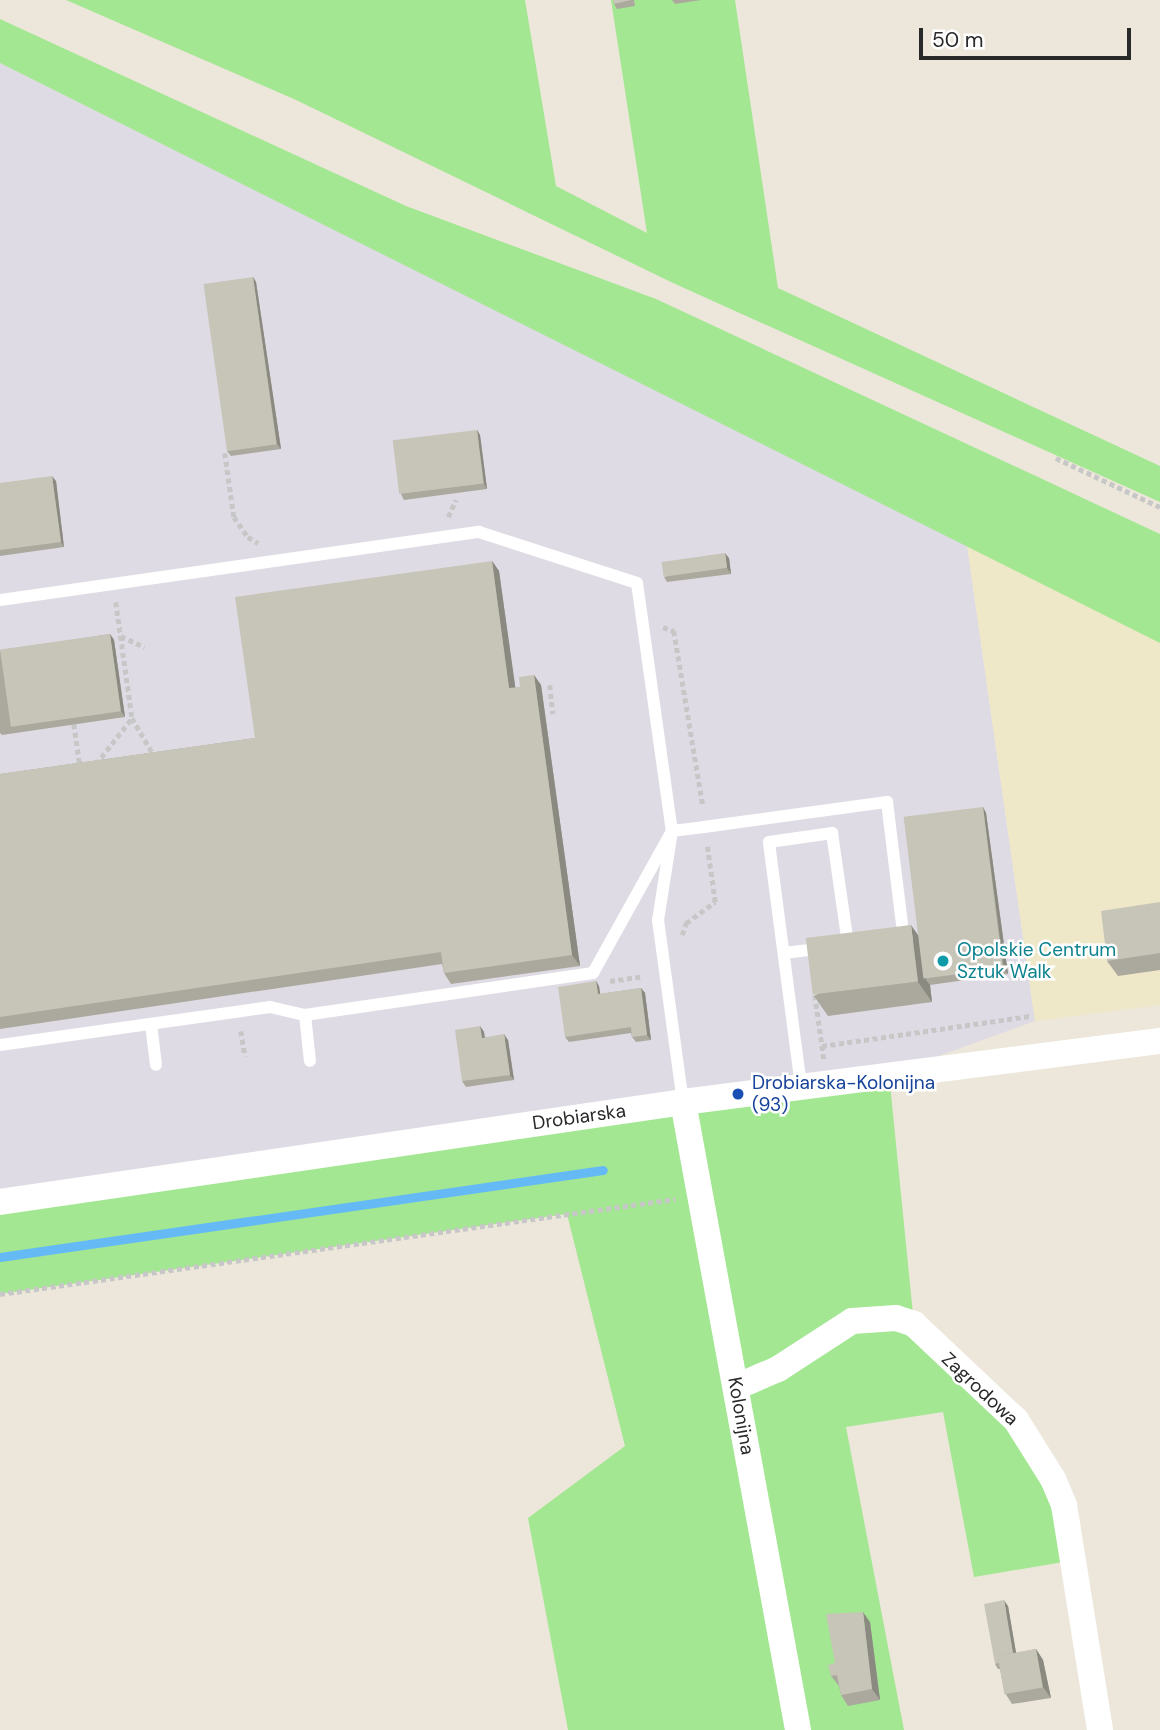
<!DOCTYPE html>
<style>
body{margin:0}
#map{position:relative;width:1160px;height:1730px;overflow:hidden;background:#ece7da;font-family:"DM Sans",sans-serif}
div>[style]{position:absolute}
.industrial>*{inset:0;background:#dfdbe4}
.education>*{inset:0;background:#efe8c8}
.green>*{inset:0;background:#a3e792}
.stream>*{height:9px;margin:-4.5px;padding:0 4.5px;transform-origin:4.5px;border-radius:4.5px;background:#65baf6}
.path>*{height:4.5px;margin-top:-2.25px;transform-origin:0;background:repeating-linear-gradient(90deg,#c7c7c7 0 5px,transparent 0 8.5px)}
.service>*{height:12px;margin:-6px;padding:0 6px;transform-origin:6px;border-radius:6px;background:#fff}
.minor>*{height:26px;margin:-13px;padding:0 13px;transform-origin:13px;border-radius:13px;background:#fff}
.wall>*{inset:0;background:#aba99e}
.shaded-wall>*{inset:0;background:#8b8a81}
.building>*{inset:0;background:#c7c5b8;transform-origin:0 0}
.dots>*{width:19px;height:19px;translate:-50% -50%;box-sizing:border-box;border:4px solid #fff;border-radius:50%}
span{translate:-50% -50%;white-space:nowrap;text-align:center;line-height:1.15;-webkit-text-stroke:5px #fff;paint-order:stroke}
.culture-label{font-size:19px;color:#0d838f}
.left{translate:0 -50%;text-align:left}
.transit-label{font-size:19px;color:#164399}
.street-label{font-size:19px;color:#292929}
.scale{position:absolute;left:919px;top:28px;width:212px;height:32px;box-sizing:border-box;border:4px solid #292929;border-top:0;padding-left:9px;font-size:21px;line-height:24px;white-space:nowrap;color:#292929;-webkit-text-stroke:5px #fff;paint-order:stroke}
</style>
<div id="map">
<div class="industrial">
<div style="clip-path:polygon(0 63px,967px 545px,1035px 1021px,889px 1074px,0 1202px)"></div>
</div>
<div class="education">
<div style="clip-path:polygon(967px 545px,1160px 643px,1160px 1005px,1035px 1021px)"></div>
</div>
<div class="green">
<div style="clip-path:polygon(66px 0,525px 0,556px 186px,647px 233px,611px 0,735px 0,778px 288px,1160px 466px,1160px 502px,673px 283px,294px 99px)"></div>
<div style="clip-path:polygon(0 19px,406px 206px,656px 299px,1160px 534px,1160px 643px,0 63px)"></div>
<div style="clip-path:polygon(889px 1074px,914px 1324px,1053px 1479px,1063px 1562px,974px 1577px,943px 1412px,846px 1427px,904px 1730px,568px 1730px,528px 1518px,625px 1446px,567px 1214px,0 1294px,0 1202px)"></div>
</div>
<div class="stream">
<div style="left:0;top:1257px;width:609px;rotate:-8.21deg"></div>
</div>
<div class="path">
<div style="left:225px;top:453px;width:65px;rotate:82deg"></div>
<div style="left:234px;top:517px;width:24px;rotate:55deg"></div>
<div style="left:248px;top:537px;width:12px;rotate:31deg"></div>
<div style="left:1056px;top:458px;width:115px;rotate:25.2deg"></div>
<div style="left:448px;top:517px;width:19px;rotate:-65deg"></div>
<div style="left:116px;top:602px;width:117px;rotate:82.1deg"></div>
<div style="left:132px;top:718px;width:45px;rotate:59.5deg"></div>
<div style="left:663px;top:627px;width:12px;rotate:20deg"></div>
<div style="left:674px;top:631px;width:178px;rotate:80.6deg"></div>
<div style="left:121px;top:636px;width:26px;rotate:25deg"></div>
<div style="left:550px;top:685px;width:29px;rotate:84deg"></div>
<div style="left:74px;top:724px;width:41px;rotate:81.7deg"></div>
<div style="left:96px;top:764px;width:58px;rotate:-52deg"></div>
<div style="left:682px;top:935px;width:13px;rotate:-72deg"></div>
<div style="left:686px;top:923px;width:36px;rotate:-36deg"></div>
<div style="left:715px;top:902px;width:58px;rotate:-98deg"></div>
<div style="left:610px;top:981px;width:34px;rotate:-8deg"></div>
<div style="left:815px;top:995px;width:65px;rotate:82deg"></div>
<div style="left:241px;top:1031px;width:26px;rotate:81deg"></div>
<div style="left:822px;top:1046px;width:210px;rotate:-8.2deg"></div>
<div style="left:0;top:1294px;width:682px;rotate:-8.01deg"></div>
</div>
<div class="service">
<div style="left:0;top:600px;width:484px;rotate:-8.1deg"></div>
<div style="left:479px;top:532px;width:166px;rotate:17.9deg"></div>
<div style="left:637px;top:583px;width:250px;rotate:82deg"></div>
<div style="left:672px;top:831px;width:90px;rotate:98.9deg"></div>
<div style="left:658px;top:920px;width:184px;rotate:82.2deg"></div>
<div style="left:784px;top:953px;width:38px;rotate:-7deg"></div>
<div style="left:305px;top:1015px;width:46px;rotate:83.8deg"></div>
<div style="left:151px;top:1024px;width:41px;rotate:83deg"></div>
<div style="left:0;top:1045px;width:273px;rotate:-8deg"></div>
<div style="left:270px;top:1007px;width:36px;rotate:13deg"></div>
<div style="left:305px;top:1015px;width:291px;rotate:-8.3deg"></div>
<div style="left:593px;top:973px;width:162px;rotate:-60.9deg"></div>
<div style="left:672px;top:831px;width:32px;rotate:-7deg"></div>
<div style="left:704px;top:827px;width:185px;rotate:-7.8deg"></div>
<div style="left:887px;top:802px;width:123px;rotate:83deg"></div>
<div style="left:801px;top:1086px;width:246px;rotate:-97.5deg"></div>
<div style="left:769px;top:842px;width:64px;rotate:-8.1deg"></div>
<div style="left:832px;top:833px;width:112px;rotate:81.8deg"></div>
<div style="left:848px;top:944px;width:5px;rotate:169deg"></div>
</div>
<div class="minor">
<div style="left:683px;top:1102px;width:638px;rotate:79.62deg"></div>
<div style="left:0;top:1202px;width:690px;rotate:-8.33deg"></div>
<div style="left:683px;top:1102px;width:481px;rotate:-7.3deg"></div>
<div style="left:736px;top:1387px;width:46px;rotate:-23.2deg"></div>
<div style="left:778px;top:1369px;width:88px;rotate:-33deg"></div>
<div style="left:852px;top:1321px;width:44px;rotate:-3.9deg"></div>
<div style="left:896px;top:1318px;width:19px;rotate:18deg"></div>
<div style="left:914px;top:1324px;width:140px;rotate:43.3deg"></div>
<div style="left:1016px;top:1420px;width:70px;rotate:57.9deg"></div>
<div style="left:1053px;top:1479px;width:28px;rotate:67deg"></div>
<div style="left:1064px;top:1505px;width:228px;rotate:80.9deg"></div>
</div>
<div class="wall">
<div style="clip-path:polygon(613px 0,634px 0,635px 6px,617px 9px,614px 4px)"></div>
<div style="clip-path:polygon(672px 0,701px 0,675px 4px)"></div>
<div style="clip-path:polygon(253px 277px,256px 282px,281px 449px,231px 456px,227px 451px)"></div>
<div style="clip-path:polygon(477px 430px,480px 435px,487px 489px,404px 500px,401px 494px)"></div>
<div style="clip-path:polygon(56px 481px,64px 547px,0 556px,0 483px)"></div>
<div style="clip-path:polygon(729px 558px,731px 574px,667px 582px,664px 577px)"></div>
<div style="clip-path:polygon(492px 561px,499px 571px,515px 688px,520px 687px,534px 675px,541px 685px,580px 966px,451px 984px,444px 973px,442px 964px,0 1029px,0 774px,255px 738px)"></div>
<div style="clip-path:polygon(110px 634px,114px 640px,125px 717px,2px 735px,0 733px,0 651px)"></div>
<div style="clip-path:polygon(983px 807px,986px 813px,1008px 974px,930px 985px,932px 1002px,828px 1016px,814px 996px,920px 939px)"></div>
<div style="clip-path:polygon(1160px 902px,1160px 970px,1118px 976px,1107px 961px)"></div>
<div style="clip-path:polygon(596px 981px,599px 986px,600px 994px,641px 988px,645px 993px,651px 1040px,636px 1042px,632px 1037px,631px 1033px,569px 1042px,565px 1037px)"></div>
<div style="clip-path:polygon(480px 1026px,484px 1032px,485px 1037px,508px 1040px,514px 1080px,466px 1087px,462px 1081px)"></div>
<div style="clip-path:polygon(1008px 1606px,1016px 1653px,1036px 1649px,1043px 1660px,1051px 1698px,1012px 1704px,1005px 1693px,1000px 1669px,998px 1669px,995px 1664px)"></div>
<div style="clip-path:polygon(870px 1622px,880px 1700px,848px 1706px,841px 1695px,839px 1686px,831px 1676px,835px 1663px)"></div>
</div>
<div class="shaded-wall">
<div style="clip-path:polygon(253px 277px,256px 282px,281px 449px,277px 444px)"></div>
<div style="clip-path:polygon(477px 430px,480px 435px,487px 489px,484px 484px)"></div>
<div style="clip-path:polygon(52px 476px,56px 481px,64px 547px,61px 542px)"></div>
<div style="clip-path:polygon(725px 553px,729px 558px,731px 574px,727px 568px)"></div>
<div style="clip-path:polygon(492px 561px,499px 571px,517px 699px,509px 688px)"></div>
<div style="clip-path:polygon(110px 634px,114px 640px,125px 717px,121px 711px)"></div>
<div style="clip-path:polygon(534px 675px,541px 685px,580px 966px,572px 955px)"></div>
<div style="clip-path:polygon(983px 807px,986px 813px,1008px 974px,1004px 969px)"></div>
<div style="clip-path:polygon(911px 925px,925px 945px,926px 980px,930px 985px,932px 1002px,918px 982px)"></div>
<div style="clip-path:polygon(596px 981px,599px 986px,601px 999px,598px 994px)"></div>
<div style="clip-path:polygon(641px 988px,645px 993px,651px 1040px,647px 1035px)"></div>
<div style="clip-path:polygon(480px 1026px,484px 1032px,485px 1043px,482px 1038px)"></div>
<div style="clip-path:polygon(504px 1034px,508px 1040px,514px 1080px,510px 1075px)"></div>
<div style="clip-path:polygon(1004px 1600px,1008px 1606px,1018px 1664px,1014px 1659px)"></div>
<div style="clip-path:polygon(863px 1612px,870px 1622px,880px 1700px,872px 1689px)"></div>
<div style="clip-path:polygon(1036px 1649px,1043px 1660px,1051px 1698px,1043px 1687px)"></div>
</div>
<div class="building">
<div style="clip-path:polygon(613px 0,631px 0,614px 4px)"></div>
<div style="left:253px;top:277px;width:169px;height:50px;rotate:82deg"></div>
<div style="left:477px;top:430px;width:54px;height:85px;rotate:83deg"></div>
<div style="clip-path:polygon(52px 476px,61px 542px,0 550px,0 483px)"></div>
<div style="left:725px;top:553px;width:15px;height:64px;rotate:82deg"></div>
<div style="clip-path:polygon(492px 561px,509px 688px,520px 687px,519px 677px,534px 675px,572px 955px,444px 973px,441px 952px,0 1017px,0 774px,255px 738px,235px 597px)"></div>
<div style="left:110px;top:634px;width:78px;height:111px;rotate:82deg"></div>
<div style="left:983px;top:807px;width:163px;height:80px;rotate:83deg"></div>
<div style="clip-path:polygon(1160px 902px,1160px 953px,1107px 961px,1101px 911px)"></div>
<div style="left:911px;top:925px;width:57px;height:106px;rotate:83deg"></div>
<div style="clip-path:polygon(596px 981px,598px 994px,641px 988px,647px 1035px,632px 1037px,631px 1027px,565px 1037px,558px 987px)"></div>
<div style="clip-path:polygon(480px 1026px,482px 1038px,504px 1034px,510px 1075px,462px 1081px,455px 1030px)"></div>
<div style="clip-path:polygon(1004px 1600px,1013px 1653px,998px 1656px,999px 1663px,995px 1664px,984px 1604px)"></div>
<div style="clip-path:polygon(863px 1612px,872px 1689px,841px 1695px,837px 1675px,831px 1676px,828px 1665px,835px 1663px,826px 1614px)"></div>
<div style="left:1036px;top:1649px;width:39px;height:39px;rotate:80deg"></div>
</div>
<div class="dots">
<div style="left:943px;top:961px;background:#0f9aa8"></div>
<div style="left:738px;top:1094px;background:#1a4fb4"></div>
</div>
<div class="culture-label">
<span class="left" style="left:957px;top:961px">Opolskie Centrum<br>Sztuk Walk</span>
</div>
<div class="transit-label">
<span class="left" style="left:752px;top:1094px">Drobiarska-Kolonijna<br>(93)</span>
</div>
<div class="street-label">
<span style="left:579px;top:1117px;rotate:-8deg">Drobiarska</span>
<span style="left:980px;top:1389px;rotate:43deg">Zagrodowa</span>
<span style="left:741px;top:1416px;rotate:80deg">Kolonijna</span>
</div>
<div class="scale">50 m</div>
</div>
